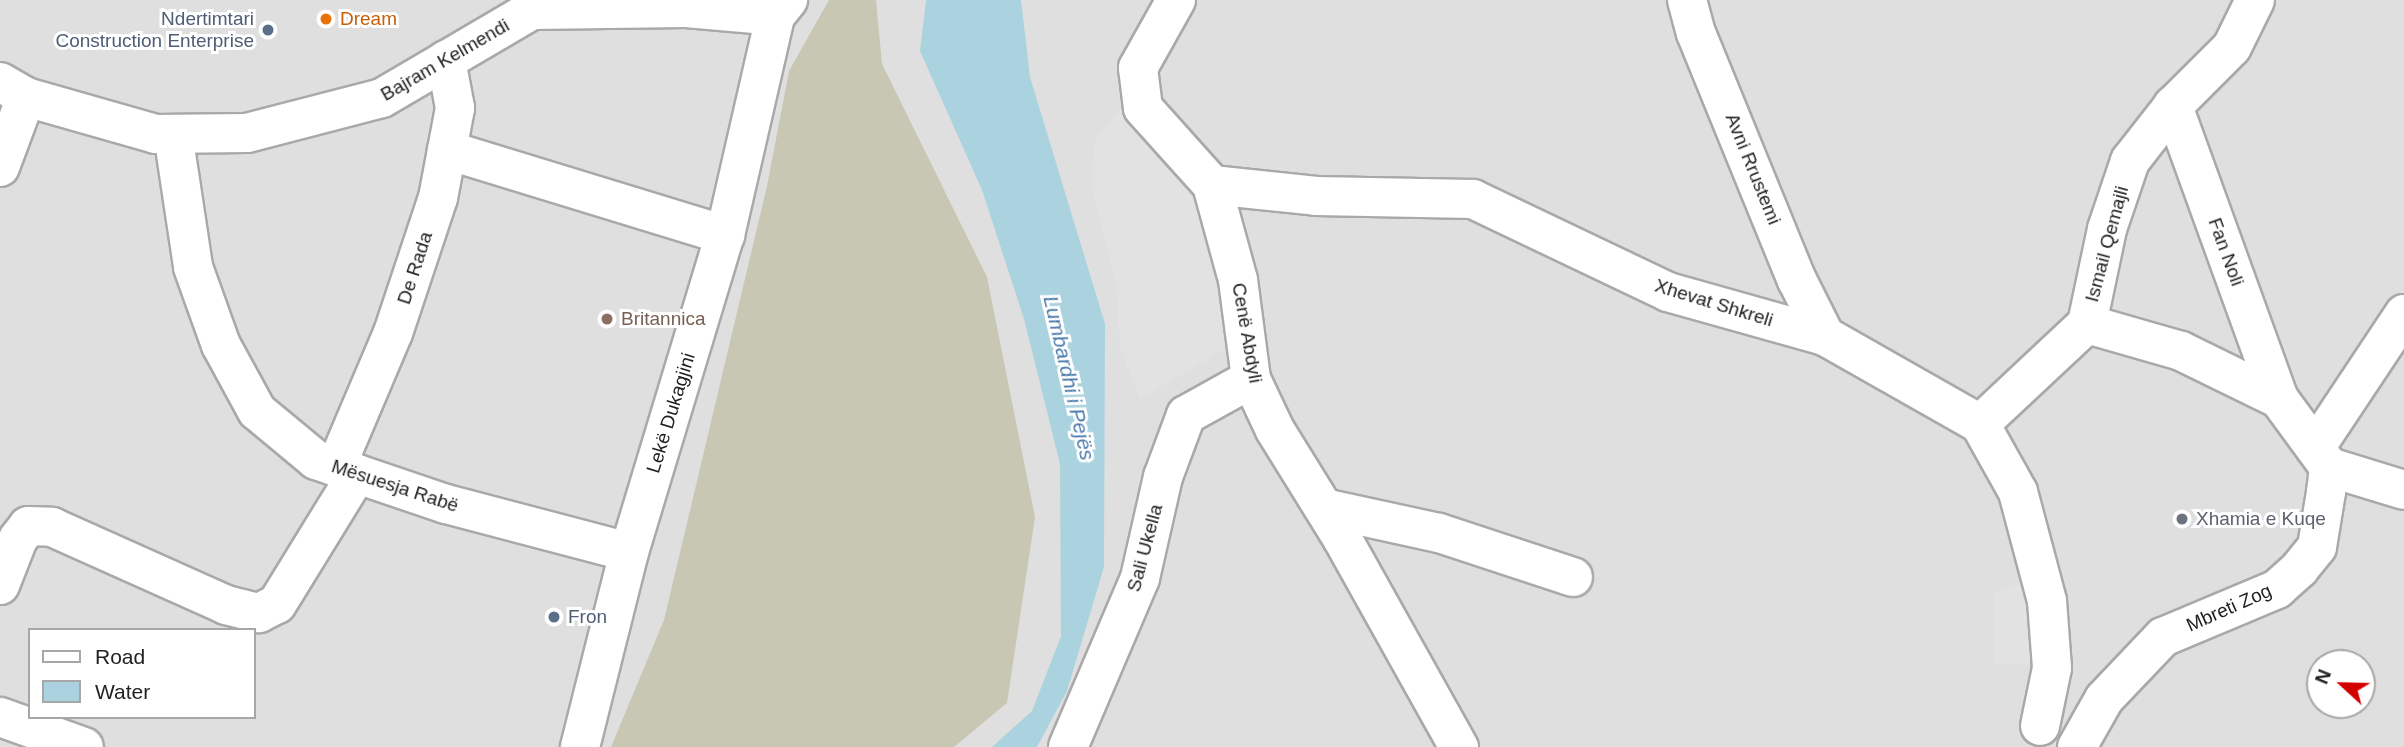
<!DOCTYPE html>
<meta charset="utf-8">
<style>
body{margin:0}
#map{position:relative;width:2404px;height:747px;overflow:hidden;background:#f2efe9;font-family:Arial,sans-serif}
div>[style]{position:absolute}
.residential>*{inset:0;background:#e0dfdf}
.construction>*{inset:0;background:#c7c7b4}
.parking>*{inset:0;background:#e2e2e2}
.water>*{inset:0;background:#aad3df}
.roads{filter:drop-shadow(2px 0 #a9a9a9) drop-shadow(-2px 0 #a9a9a9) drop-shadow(0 2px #a9a9a9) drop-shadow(0 -2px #a9a9a9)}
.minor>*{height:38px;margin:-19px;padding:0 19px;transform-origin:19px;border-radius:19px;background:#fff}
.dots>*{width:19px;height:19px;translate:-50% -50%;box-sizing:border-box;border:4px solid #fff;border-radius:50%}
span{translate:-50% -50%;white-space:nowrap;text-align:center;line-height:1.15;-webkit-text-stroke:6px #fff;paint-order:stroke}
.service-label{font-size:19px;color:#4e5e75}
.right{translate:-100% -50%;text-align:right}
.left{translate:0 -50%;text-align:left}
.food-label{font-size:19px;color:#c56008}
.street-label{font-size:19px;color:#222}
.education-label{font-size:19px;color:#785e54}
.worship-label{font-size:19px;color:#5b616d}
.water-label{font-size:21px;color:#4a7aab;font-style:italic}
.legend{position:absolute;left:28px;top:628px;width:228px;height:91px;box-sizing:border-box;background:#fff;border:2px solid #a7a7a7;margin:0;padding:9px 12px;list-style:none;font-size:21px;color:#222}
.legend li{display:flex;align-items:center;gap:14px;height:35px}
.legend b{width:35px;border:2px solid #a7a7a7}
.north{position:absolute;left:2306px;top:649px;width:70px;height:70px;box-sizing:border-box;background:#fff;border:2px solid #a7a7a7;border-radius:50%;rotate:292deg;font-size:19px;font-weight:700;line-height:28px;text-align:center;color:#222}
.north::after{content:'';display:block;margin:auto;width:24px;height:32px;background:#d40000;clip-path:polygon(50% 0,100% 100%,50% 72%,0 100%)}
</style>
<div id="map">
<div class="residential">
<div style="clip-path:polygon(evenodd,0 0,2404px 0,2404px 747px,0 747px,0 0,30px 630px,254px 630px,254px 717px,30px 717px,30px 630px,0 0,2320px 663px,2362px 663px,2362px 705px,2320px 705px,2320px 663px)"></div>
</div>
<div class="construction">
<div style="clip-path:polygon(829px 0,876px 0,882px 64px,987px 277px,1035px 517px,1007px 703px,954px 747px,611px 747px,664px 620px,767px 186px,789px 71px)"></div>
</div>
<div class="parking">
<div style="clip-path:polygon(1122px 107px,1193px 181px,1211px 224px,1230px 346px,1140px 399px,1120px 347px,1116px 285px,1091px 181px,1095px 139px)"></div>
<div style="clip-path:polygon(2033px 581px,2040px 665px,1995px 664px,1993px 592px)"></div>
</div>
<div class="water">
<div style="clip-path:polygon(926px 0,1021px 0,1030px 77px,1105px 324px,1104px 567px,1067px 691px,1037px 747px,992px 747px,1032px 711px,1061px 636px,1060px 464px,1024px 319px,982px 190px,920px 51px)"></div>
</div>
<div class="roads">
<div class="minor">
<div style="left:1176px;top:0;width:78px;rotate:119.2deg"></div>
<div style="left:1138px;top:68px;width:40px;rotate:82.9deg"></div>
<div style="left:1143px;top:108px;width:103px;rotate:48.1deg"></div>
<div style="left:1212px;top:185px;width:98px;rotate:74.7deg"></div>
<div style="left:1238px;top:280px;width:100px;rotate:82.5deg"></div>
<div style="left:1251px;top:379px;width:56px;rotate:64.8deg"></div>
<div style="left:1275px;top:430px;width:127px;rotate:58.2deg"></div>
<div style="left:1342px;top:538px;width:240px;rotate:60.8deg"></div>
<div style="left:1687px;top:0;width:34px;rotate:75deg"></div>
<div style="left:1696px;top:33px;width:267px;rotate:67.8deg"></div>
<div style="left:1797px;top:280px;width:63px;rotate:63.4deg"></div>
<div style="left:0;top:82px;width:30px;rotate:30deg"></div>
<div style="left:26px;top:97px;width:135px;rotate:15.9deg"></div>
<div style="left:156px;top:134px;width:91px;rotate:-0.6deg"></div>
<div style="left:247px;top:133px;width:139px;rotate:-14.5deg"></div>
<div style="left:382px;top:98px;width:174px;rotate:-30.4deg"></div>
<div style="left:532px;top:10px;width:154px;rotate:-0.7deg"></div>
<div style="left:686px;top:8px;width:89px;rotate:5.1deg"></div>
<div style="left:173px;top:134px;width:134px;rotate:81.4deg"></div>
<div style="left:193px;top:267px;width:83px;rotate:70.3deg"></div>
<div style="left:221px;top:345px;width:75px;rotate:61.4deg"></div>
<div style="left:257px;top:411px;width:77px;rotate:39.7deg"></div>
<div style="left:316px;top:460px;width:137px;rotate:18.7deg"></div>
<div style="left:446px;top:504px;width:189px;rotate:14.7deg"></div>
<div style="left:447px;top:150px;width:291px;rotate:17deg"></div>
<div style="left:0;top:167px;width:75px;rotate:-69.6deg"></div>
<div style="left:1212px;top:185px;width:105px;rotate:6deg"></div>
<div style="left:1316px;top:196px;width:157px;rotate:1.1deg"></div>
<div style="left:1473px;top:199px;width:216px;rotate:25.5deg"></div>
<div style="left:1668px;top:292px;width:163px;rotate:15.7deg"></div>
<div style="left:1825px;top:336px;width:178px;rotate:29.6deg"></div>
<div style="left:2087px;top:324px;width:97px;rotate:-78.1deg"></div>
<div style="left:2107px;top:229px;width:72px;rotate:-71.3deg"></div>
<div style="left:2130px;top:161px;width:70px;rotate:-52deg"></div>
<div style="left:2173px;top:106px;width:83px;rotate:-45deg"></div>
<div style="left:2232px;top:47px;width:52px;rotate:-63.9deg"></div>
<div style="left:2087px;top:324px;width:98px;rotate:16deg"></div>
<div style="left:2181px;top:351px;width:109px;rotate:26.1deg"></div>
<div style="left:1980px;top:424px;width:78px;rotate:60.8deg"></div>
<div style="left:2018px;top:492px;width:113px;rotate:75.1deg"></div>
<div style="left:2047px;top:601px;width:67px;rotate:85.7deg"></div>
<div style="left:2052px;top:668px;width:59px;rotate:101.7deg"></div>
<div style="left:1980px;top:424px;width:146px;rotate:-43.1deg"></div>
<div style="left:2315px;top:448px;width:161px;rotate:-56.4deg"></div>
<div style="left:336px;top:467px;width:146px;rotate:-67deg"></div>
<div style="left:393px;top:333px;width:142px;rotate:-71.6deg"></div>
<div style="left:438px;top:198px;width:92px;rotate:-79.3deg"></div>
<div style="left:455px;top:108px;width:49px;rotate:-100.6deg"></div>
<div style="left:2329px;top:467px;width:78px;rotate:17deg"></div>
<div style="left:1324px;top:508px;width:118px;rotate:12.3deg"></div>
<div style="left:1439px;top:533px;width:141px;rotate:18.2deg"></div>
<div style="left:0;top:585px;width:49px;rotate:-68.6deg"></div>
<div style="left:18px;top:539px;width:16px;rotate:-52deg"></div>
<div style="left:28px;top:526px;width:24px;rotate:2deg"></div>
<div style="left:52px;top:527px;width:191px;rotate:24.1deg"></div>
<div style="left:226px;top:605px;width:34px;rotate:14deg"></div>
<div style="left:259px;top:613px;width:20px;rotate:-27deg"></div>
<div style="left:277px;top:604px;width:153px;rotate:-58.4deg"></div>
<div style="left:0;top:717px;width:89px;rotate:19.7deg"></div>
<div style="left:580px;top:747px;width:201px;rotate:-75.9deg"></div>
<div style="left:629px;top:552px;width:331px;rotate:-73.2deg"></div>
<div style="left:725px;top:235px;width:225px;rotate:-77.1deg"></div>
<div style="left:775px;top:16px;width:21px;rotate:-51deg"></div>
<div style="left:1068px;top:747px;width:184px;rotate:-66.9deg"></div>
<div style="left:1140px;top:578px;width:104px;rotate:-77.2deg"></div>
<div style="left:1163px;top:477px;width:66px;rotate:-69.6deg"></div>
<div style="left:1186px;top:415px;width:74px;rotate:-29deg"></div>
<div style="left:2077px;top:747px;width:55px;rotate:-60.6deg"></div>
<div style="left:2104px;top:699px;width:86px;rotate:-46.4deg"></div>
<div style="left:2163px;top:637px;width:124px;rotate:-22.8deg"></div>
<div style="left:2277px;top:589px;width:31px;rotate:-42deg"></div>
<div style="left:2300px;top:568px;width:27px;rotate:-51deg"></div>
<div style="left:2317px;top:547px;width:56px;rotate:-80.7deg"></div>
<div style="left:2326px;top:492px;width:25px;rotate:-83deg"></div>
<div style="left:2329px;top:467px;width:84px;rotate:-126.3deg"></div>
<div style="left:2279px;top:399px;width:312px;rotate:-109.9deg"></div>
</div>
</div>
<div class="dots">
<div style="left:326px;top:19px;background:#e8710a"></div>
<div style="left:268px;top:30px;background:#5c6f8a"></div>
<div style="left:607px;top:319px;background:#8d6e63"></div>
<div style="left:2182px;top:519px;background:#6b7280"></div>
<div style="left:554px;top:617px;background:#5c6f8a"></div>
</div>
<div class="service-label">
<span class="right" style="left:254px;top:30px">Ndertimtari<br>Construction Enterprise</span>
<span class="left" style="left:568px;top:617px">Fron</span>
</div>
<div class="food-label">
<span class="left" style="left:340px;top:19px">Dream</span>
</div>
<div class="street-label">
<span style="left:445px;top:60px;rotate:-30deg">Bajram Kelmendi</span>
<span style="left:1753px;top:169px;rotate:68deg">Avni Rrustemi</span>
<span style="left:2107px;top:244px;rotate:-75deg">Ismail Qemajli</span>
<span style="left:2226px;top:252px;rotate:70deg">Fan Noli</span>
<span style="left:415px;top:268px;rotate:-72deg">De Rada</span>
<span style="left:1714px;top:303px;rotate:17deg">Xhevat Shkreli</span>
<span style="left:1247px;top:333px;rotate:80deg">Cenë Abdyli</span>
<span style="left:671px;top:413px;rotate:-73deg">Lekë Dukagjini</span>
<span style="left:395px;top:486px;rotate:18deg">Mësuesja Rabë</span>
<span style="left:1145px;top:548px;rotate:-75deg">Sali Ukella</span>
<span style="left:2229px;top:608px;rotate:-24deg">Mbreti Zog</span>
</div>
<div class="education-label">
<span class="left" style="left:621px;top:319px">Britannica</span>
</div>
<div class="worship-label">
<span class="left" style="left:2196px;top:519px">Xhamia e Kuqe</span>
</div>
<div class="water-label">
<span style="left:1069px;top:378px;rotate:77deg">Lumbardhi i Pejës</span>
</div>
<ul class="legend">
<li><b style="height:9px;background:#fff"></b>Road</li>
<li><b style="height:19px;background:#aad3df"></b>Water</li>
</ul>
<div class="north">N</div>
</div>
